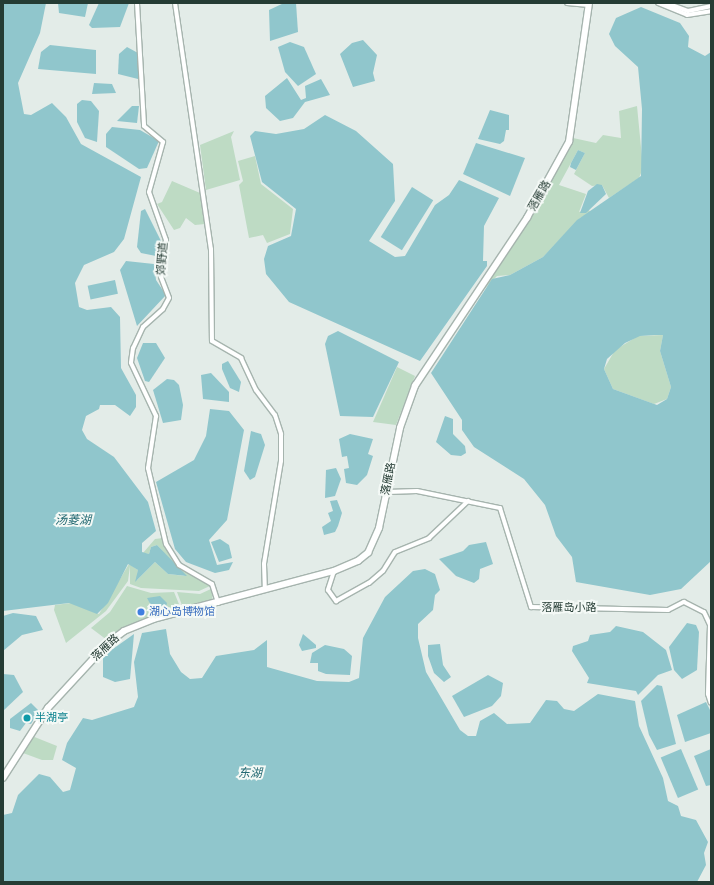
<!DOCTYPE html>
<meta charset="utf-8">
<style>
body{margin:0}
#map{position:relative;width:714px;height:885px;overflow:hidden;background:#e3ece8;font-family:"Fira Sans","Noto Sans SC",sans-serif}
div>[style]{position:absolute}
.green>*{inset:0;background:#bedbc4}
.water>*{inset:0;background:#90c6cc;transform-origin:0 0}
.roads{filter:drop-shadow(1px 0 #a6b4ae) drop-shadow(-1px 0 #a6b4ae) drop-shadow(0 1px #a6b4ae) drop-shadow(0 -1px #a6b4ae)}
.street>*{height:4px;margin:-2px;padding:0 2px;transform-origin:2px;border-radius:2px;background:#fff}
.secondary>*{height:5.5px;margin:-2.75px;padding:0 2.75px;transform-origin:2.75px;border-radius:2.75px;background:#fff}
.dots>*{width:11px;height:11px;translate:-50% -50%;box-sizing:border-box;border:2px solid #f4f9f6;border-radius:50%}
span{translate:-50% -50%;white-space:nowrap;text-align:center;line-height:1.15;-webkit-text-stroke:4px #f4f9f6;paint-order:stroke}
.street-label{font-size:11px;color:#253c34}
.shop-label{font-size:11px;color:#366cbe}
.left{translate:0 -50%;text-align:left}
.culture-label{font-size:11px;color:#0d838f}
.water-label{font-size:12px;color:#246a73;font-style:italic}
.frame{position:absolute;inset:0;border:4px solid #253c34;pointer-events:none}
</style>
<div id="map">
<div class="green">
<div style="clip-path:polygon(637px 106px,643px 168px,639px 178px,609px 198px,602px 185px,592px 186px,574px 174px,585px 153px,578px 150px,559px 185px,586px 194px,579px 212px,588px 209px,591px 213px,580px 218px,543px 257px,510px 275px,497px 276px,484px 289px,481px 287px,532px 217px,573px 138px,596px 143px,603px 135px,621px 138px,619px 111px)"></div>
<div style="clip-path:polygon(234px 131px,231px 137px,240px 180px,206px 190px,200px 145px)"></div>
<div style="clip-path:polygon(255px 156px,261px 184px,293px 209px,290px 234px,267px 243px,263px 235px,249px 238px,239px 185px,243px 181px,238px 161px)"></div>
<div style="clip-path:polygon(172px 181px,200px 193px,205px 224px,195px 225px,186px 218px,180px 228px,174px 230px,157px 204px,162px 202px)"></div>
<div style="clip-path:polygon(663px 335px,660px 351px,671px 387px,667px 399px,654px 404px,613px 389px,604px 369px,615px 350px,638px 336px)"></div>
<div style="clip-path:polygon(397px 367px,415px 376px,396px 425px,373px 422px)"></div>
<div style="clip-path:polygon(163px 538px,177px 565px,210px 586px,199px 591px,141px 588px,130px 584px,130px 566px,128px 581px,106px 611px,66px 643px,54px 610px,55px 605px,71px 603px,99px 614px,129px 564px,138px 570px,137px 580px,155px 562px,168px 574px,185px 576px,157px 545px,151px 547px,149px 554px,143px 553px,155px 539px)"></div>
<div style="clip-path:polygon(127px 586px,151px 593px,174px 592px,181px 609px,140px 621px,107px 640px,91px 628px,110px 612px)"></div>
<div style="clip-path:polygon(213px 588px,212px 601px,183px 608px,177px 592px,200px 594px)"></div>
<div style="clip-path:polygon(32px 736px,57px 746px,53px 760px,42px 760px,23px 753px)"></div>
</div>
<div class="water">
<div style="clip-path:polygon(3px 3px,46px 3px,40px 33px,18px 83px,24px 114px,31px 115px,52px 103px,66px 117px,81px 144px,141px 177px,124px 239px,114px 252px,84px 265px,75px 283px,79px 307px,87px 310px,111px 307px,120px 317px,121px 368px,136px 395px,136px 407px,130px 416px,115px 405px,100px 405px,99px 409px,86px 416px,82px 430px,87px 439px,114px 457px,148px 502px,156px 531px,142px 543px,142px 552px,149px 554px,151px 547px,157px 545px,187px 576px,168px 574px,155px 562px,135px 582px,138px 570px,128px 564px,108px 603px,97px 614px,69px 603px,3px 611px)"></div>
<div style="clip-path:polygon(58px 3px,88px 3px,85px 17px,59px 13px)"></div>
<div style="clip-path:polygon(99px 3px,129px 3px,120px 27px,92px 28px,89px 25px)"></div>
<div style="clip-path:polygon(284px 3px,296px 3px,298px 32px,270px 41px,269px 10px)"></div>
<div style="clip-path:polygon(evenodd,641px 7px,680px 23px,689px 36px,688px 47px,705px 56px,711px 52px,711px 561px,681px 589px,650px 595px,576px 582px,572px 557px,556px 536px,545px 505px,524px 479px,474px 447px,462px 430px,462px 420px,431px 373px,492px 279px,510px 275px,543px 257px,577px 220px,641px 176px,642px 109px,638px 67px,615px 46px,609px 34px,616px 18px,641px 7px,654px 335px,663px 335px,660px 351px,671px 387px,667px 399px,657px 405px,613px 389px,604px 369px,607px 359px,625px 343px,640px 336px,654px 335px)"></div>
<div style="clip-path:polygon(363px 40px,377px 55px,373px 73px,375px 81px,353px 87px,340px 54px,352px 43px)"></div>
<div style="clip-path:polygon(290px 42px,304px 47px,316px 74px,298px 86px,285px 72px,278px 47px)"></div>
<div style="clip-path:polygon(50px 45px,96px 50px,96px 74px,38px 69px,41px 52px)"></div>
<div style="clip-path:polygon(127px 47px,138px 53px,138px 79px,118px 74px,119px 54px)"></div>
<div style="clip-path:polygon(287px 78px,301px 100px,306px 98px,305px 86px,321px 79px,330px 95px,305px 102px,293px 118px,280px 121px,266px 108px,265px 96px)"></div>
<div style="clip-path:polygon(94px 83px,112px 84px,116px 93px,92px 94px)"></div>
<div style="clip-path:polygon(82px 100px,91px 101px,99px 111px,97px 142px,85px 138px,77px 122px,77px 104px)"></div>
<div style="clip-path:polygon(132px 106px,139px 106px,137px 123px,117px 121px)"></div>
<div style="clip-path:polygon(490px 110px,509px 115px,509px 130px,506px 130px,504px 141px,500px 144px,478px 139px)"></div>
<div style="clip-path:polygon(325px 115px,356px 131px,393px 164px,395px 201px,369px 241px,395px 257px,405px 256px,435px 205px,449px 195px,459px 180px,499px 198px,484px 226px,483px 261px,487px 261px,487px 266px,420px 361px,289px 302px,266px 274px,264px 259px,268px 246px,291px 236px,296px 209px,262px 182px,250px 136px,255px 131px,276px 134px,304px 129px)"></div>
<div style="clip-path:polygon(112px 127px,140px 130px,159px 141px,147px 168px,139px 169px,106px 147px,106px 134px)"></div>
<div style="clip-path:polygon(476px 143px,525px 158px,510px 196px,463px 174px)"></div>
<div style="clip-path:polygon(578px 150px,585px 153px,576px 170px,570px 167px,571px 163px)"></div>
<div style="clip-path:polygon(597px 184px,602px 185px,606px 194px,586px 213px,580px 213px,588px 191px)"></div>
<div style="left:412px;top:187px;width:25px;height:59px;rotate:32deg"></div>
<div style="clip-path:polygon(145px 209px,161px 241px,156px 256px,141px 253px,137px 247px,141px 211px)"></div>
<div style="clip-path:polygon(126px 261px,154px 264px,156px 280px,166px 295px,137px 326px,120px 270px)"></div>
<div style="left:115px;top:280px;width:14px;height:28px;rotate:78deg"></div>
<div style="clip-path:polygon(338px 331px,399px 362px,373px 417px,340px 416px,325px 344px,328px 336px)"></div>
<div style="clip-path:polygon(143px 343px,156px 343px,165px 358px,149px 382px,145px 381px,137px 358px)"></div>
<div style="clip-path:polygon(228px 361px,241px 382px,239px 392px,230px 388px,222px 369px,222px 364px)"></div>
<div style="clip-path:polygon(211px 373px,229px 392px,229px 402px,203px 399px,201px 375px)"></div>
<div style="clip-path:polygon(167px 379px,174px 380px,179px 385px,183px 405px,181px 420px,163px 423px,153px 390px)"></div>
<div style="clip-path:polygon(210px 409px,229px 411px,244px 430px,227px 520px,209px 540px,217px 565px,233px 562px,229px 570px,215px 573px,186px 562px,175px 549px,156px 482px,194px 460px,206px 436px)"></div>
<div style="clip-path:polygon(445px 416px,453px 419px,453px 434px,465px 446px,466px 453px,461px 456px,451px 455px,436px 442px)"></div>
<div style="clip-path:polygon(251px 431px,261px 434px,265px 445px,255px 477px,250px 480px,244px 471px)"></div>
<div style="clip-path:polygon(350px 434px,373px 439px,368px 454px,373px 456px,367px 475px,357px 485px,346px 483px,344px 469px,349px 468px,347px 456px,342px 457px,339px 439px)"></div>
<div style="clip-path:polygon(336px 468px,341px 479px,335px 496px,325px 498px,326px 470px)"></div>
<div style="clip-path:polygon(337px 500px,342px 513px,338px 526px,335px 532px,324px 535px,322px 527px,331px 521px,328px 513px,333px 511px,330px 501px)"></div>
<div style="clip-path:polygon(220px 539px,229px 545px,232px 558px,219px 562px,211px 542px)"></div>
<div style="clip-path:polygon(486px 542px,493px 564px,480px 569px,479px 579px,474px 583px,456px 576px,439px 559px,463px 551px,469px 545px)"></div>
<div style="clip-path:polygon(425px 569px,435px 574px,440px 590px,435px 595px,433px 610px,418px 624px,418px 638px,426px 672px,460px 730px,468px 736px,476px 736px,480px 721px,494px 713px,507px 724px,530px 723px,546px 700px,557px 701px,564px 709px,574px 711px,598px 694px,635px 701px,639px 726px,663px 778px,668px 801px,678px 806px,681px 816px,696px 820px,708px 842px,704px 853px,706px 865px,697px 882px,3px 882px,3px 815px,12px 813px,18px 795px,39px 774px,50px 777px,63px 792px,70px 790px,76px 768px,62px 760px,67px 743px,83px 718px,92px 720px,134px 707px,138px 697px,134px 662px,142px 633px,166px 629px,170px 654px,181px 672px,190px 679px,202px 678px,216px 656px,254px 650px,267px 640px,267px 667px,317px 681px,349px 682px,359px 678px,363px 638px,385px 597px,413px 571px)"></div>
<div style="clip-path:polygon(160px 596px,167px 603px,166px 607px,153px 609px,147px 598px)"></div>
<div style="clip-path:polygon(13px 613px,36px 616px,43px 630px,22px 635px,3px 651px,3px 616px)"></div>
<div style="clip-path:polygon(687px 623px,696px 625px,699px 632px,697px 670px,682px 679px,674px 670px,669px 647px)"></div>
<div style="clip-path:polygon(616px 626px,643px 632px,666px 650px,672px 670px,658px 675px,638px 695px,636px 691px,587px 683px,589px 678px,572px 651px,573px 646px,588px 641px,590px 635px,610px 632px)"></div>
<div style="clip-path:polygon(134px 634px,130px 679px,115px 682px,103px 677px,103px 656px)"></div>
<div style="clip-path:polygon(303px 634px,316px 645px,316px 648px,302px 651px,299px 645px)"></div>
<div style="clip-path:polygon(440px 644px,443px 665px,451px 677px,444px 682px,434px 673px,428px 656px,428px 645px)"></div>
<div style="clip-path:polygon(325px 645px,344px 649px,352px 656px,350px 675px,326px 674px,318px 671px,318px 663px,310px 663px,312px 653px)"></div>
<div style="clip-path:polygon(3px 674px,14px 675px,23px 692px,3px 711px)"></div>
<div style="clip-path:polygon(488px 675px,503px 683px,501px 696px,492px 706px,464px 717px,452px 696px)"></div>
<div style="clip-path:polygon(657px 685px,662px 686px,676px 744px,657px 750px,649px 735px,641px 701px)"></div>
<div style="clip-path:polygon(706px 702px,711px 712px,711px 733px,685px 742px,677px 715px)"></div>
<div style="clip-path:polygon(31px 703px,39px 711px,31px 724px,26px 723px,20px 731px,10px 728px,10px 719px)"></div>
<div style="left:681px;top:749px;width:44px;height:22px;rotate:67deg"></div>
<div style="clip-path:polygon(711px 749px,711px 785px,706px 786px,694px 756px)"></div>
</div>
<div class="roads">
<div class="street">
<div style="left:137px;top:3px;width:123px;rotate:86.7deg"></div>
<div style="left:144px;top:126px;width:25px;rotate:40deg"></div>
<div style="left:163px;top:142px;width:52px;rotate:105.6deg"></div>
<div style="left:149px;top:192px;width:51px;rotate:70.5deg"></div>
<div style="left:166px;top:240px;width:37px;rotate:98deg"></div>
<div style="left:161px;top:277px;width:22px;rotate:69deg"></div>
<div style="left:169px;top:298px;width:13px;rotate:119deg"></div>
<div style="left:163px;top:309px;width:27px;rotate:138deg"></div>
<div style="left:143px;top:327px;width:23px;rotate:115deg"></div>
<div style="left:133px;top:348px;width:15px;rotate:98deg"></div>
<div style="left:131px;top:363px;width:59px;rotate:64.7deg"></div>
<div style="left:156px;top:416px;width:53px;rotate:98.7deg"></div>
<div style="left:148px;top:468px;width:78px;rotate:76.7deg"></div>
<div style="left:166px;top:544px;width:25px;rotate:58deg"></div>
<div style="left:179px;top:565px;width:38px;rotate:30deg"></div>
<div style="left:212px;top:584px;width:20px;rotate:72deg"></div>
<div style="left:175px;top:3px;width:249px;rotate:81.7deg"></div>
<div style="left:211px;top:249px;width:92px;rotate:89.4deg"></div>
<div style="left:212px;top:341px;width:34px;rotate:30deg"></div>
<div style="left:241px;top:358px;width:35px;rotate:65deg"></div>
<div style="left:256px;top:390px;width:31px;rotate:53deg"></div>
<div style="left:275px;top:415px;width:20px;rotate:72deg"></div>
<div style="left:281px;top:434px;width:27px;rotate:90deg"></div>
<div style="left:281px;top:461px;width:104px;rotate:99.4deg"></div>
<div style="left:264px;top:564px;width:26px;rotate:88deg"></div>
<div style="left:567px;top:3px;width:22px;rotate:5deg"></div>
<div style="left:658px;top:3px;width:31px;rotate:22deg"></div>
<div style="left:687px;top:15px;width:24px;rotate:-9deg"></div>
<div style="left:666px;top:3px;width:23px;rotate:20deg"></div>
<div style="left:688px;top:11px;width:24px;rotate:-12deg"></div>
<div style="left:387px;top:492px;width:30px;rotate:-2deg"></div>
<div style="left:417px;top:491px;width:85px;rotate:11.6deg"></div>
<div style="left:500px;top:508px;width:104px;rotate:72.6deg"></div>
<div style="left:531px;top:607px;width:137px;rotate:1.3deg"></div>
<div style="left:668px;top:610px;width:18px;rotate:-27deg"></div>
<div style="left:684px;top:602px;width:22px;rotate:27deg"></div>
<div style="left:704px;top:612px;width:14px;rotate:65deg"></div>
<div style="left:710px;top:625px;width:69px;rotate:91.7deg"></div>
<div style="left:708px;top:694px;width:9px;rotate:72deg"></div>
<div style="left:334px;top:571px;width:20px;rotate:108deg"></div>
<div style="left:328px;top:590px;width:14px;rotate:54deg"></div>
<div style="left:336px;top:601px;width:38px;rotate:-29deg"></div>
<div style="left:369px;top:583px;width:18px;rotate:-41deg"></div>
<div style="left:383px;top:571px;width:22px;rotate:-58deg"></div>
<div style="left:395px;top:552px;width:37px;rotate:-22deg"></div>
<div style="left:429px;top:538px;width:54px;rotate:-43.5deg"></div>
</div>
<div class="secondary">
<div style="left:3px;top:778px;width:83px;rotate:-57.3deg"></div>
<div style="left:48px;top:708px;width:87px;rotate:-47.3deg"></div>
<div style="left:107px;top:644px;width:21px;rotate:-37deg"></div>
<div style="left:124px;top:631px;width:31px;rotate:-22deg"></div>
<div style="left:153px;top:619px;width:187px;rotate:-14.9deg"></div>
<div style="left:334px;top:571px;width:26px;rotate:-23deg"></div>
<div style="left:358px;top:561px;width:13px;rotate:-39deg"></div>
<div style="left:368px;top:553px;width:27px;rotate:-66deg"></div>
<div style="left:379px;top:528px;width:102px;rotate:-78.1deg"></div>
<div style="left:400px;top:428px;width:45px;rotate:-70.3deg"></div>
<div style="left:415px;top:386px;width:202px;rotate:-56.3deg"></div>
<div style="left:527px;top:218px;width:87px;rotate:-61.1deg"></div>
<div style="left:569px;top:142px;width:140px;rotate:-81.8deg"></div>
</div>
</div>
<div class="dots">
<div style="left:141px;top:612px;background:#3f7fe0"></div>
<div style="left:27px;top:718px;background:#0f9aa8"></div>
</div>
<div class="street-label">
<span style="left:540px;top:196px;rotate:-60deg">落雁路</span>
<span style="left:163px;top:259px;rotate:-86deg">郊野道</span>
<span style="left:389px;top:479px;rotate:-79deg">落雁路</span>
<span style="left:569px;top:608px">落雁岛小路</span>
<span style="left:106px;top:648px;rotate:-43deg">落雁路</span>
</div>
<div class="shop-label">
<span class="left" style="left:149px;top:612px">湖心岛博物馆</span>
</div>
<div class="culture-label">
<span class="left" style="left:35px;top:718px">半湖亭</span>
</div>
<div class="water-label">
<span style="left:73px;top:521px">汤菱湖</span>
<span style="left:250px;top:774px">东湖</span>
</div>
<div class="frame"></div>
</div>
